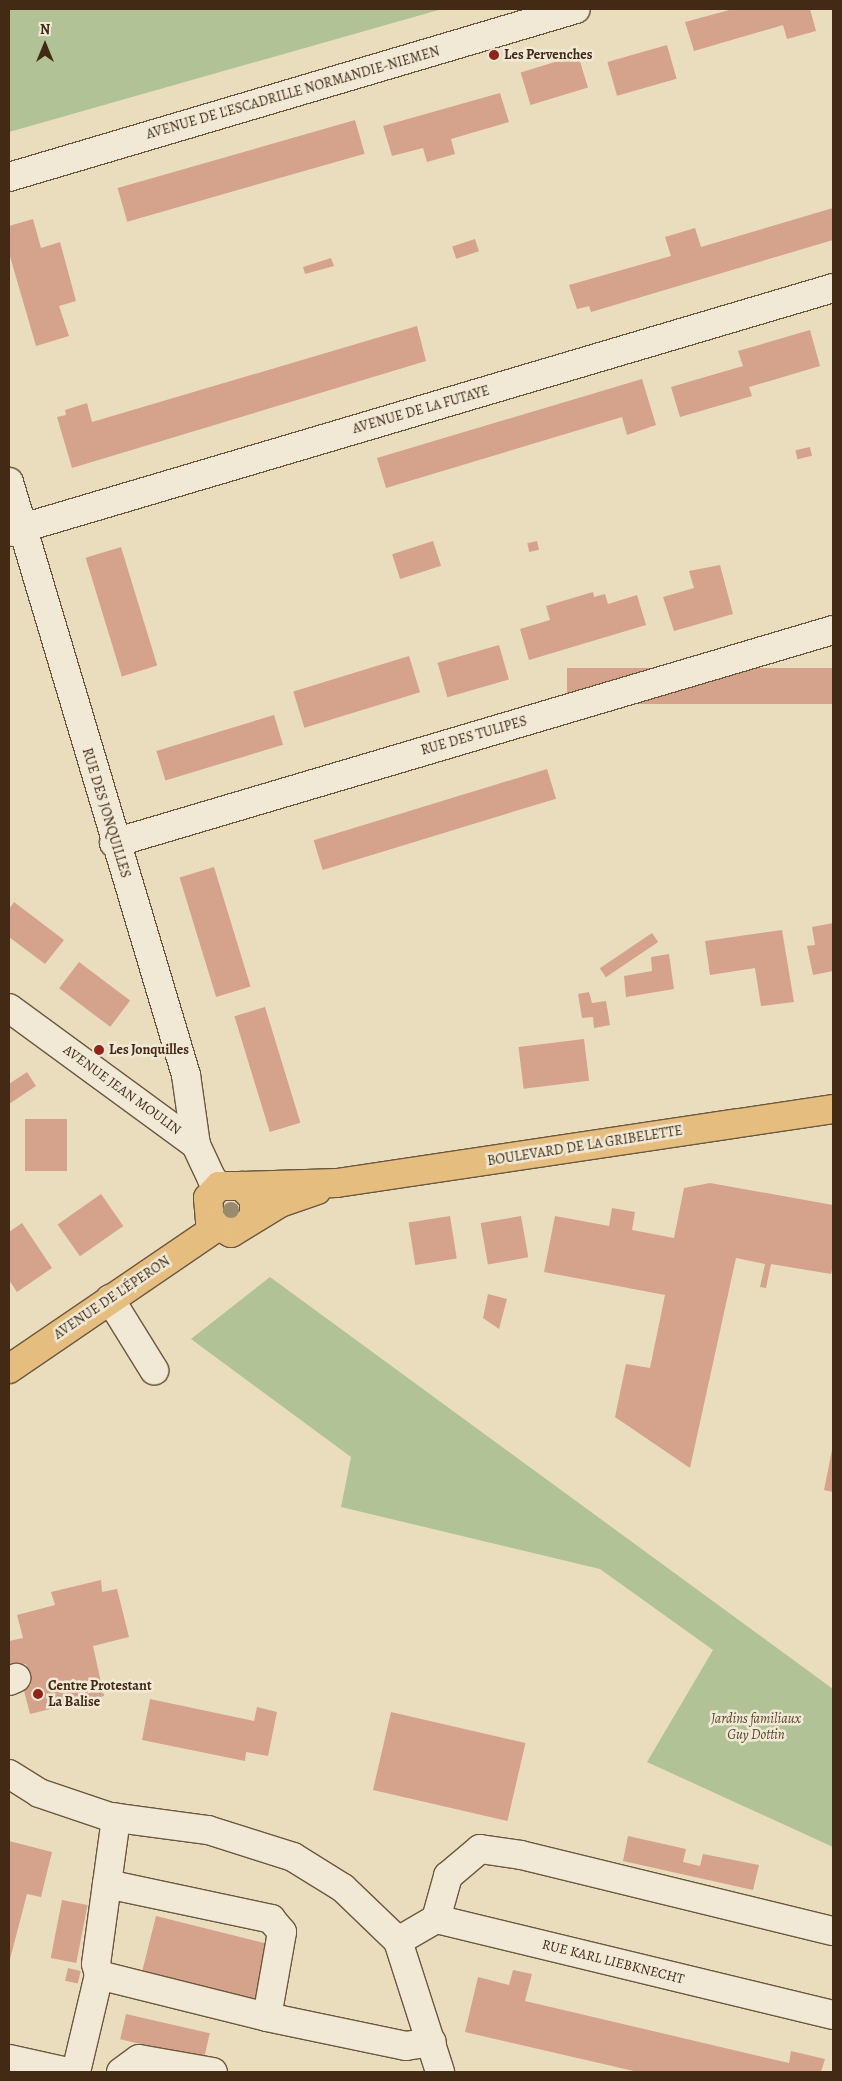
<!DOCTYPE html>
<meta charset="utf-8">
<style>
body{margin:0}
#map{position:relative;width:842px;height:2081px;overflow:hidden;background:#eaddbe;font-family:Alegreya,serif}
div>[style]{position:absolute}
.green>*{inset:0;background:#b1c296}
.building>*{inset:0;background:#d5a28c;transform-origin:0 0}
.roads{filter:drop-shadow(1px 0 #6c573e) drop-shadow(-1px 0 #6c573e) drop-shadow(0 1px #6c573e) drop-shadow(0 -1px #6c573e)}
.minor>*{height:28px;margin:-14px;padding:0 14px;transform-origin:14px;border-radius:14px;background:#f1e9d5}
.major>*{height:28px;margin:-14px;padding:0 14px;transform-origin:14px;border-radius:14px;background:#e5be7f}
.trees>*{width:16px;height:16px;margin:-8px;border-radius:50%;background:#9a8b6f}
.dots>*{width:14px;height:14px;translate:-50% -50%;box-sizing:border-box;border:2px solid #f1e9d5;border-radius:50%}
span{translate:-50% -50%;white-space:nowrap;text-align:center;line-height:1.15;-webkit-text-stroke:5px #f1e9d5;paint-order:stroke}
.poi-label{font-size:14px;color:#422a14;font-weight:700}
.left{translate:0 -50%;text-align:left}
.street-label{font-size:14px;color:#422a14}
.park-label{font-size:14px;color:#58482e;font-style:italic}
.frame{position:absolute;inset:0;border:10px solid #422a14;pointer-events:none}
.north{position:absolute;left:20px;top:20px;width:50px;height:50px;-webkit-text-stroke:4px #f1e9d5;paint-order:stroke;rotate:0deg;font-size:14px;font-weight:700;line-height:20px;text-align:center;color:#422a14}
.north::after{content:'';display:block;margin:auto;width:18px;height:22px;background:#422a14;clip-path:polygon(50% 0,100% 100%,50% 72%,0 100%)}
</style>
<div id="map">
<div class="green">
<div style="clip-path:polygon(9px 9px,442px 9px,9px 132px)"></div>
<div style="clip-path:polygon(270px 1277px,833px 1689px,833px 1847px,647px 1762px,713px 1650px,600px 1569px,341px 1507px,351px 1457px,191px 1339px)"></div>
</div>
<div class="building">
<div style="clip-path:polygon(733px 9px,810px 9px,816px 31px,787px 39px,783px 25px,694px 51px,685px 22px)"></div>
<div style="left:667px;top:45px;width:35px;height:62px;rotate:74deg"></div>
<div style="left:578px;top:55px;width:34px;height:60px;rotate:73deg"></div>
<div style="clip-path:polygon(500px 93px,509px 122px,451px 139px,455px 154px,427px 162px,423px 148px,392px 156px,383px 126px)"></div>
<div style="left:355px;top:120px;width:35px;height:247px;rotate:74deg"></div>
<div style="clip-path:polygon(833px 208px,833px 240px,591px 312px,589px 306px,577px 309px,569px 285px,671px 256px,665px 237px,695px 228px,701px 247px)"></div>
<div style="clip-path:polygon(33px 219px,41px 248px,60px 242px,76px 301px,59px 306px,69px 336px,36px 346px,9px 253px,9px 226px)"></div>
<div style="left:475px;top:239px;width:13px;height:24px;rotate:72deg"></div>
<div style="clip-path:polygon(331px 258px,334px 266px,305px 274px,303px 267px)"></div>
<div style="clip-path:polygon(417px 326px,426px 361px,72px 468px,57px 417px,66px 415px,65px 410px,87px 403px,92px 422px)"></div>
<div style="clip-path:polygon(810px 330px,820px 366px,749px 387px,752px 396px,680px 417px,671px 387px,743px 366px,738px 351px)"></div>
<div style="clip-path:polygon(642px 379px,656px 425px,627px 435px,622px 417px,386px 488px,377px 458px)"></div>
<div style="left:810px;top:447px;width:9px;height:15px;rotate:77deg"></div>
<div style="left:433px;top:541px;width:26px;height:43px;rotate:72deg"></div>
<div style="left:537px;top:541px;width:9px;height:10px;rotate:77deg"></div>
<div style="left:121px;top:547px;width:124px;height:37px;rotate:73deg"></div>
<div style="clip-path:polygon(720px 565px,733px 614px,674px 631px,663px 597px,694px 588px,689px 571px)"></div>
<div style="clip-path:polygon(593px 592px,594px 597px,605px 594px,608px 604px,637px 595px,646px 625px,529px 660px,520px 629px,550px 620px,546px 606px)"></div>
<div style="left:499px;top:645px;width:36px;height:64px;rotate:74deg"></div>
<div style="left:409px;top:656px;width:38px;height:121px;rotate:73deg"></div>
<div style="left:833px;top:668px;width:36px;height:266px;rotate:90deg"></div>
<div style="left:274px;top:715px;width:31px;height:123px;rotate:73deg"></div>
<div style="left:547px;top:769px;width:31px;height:244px;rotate:73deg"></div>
<div style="left:214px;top:867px;width:125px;height:36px;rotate:73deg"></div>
<div style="clip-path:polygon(14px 902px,64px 940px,45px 964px,9px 937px,9px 909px)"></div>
<div style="clip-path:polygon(833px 923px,833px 971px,813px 975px,807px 946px,815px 945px,812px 927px)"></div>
<div style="clip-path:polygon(782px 930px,794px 1002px,761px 1006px,755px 968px,710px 975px,705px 941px)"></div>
<div style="left:652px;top:933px;width:11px;height:63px;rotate:56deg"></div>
<div style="clip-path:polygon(669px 954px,674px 989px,626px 997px,624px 976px,652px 971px,651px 957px)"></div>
<div style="left:79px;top:962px;width:64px;height:33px;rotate:37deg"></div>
<div style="clip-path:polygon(589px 992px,592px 1003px,606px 1001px,610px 1025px,594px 1028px,593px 1017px,582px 1018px,578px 994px)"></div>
<div style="left:265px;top:1007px;width:121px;height:32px;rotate:73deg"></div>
<div style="left:584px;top:1039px;width:42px;height:66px;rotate:83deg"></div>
<div style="clip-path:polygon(27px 1072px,36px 1086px,9px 1104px,9px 1084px)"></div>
<div style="left:25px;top:1119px;width:42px;height:52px"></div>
<div style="clip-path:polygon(710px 1183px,833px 1205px,833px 1266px,831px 1274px,771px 1264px,766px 1288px,760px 1287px,765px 1264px,736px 1258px,690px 1468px,615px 1417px,626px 1364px,650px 1368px,665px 1295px,544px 1272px,555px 1216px,609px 1226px,612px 1208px,635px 1212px,632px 1230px,674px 1238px,684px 1188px)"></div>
<div style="left:101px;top:1194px;width:39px;height:53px;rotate:55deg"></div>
<div style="left:450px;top:1216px;width:43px;height:42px;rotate:81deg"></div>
<div style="left:521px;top:1216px;width:42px;height:41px;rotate:80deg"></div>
<div style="clip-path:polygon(22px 1223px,52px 1268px,17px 1292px,9px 1280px,9px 1232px)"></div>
<div style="clip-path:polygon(488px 1294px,507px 1299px,499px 1329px,483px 1318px)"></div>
<div style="clip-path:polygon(832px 1450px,833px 1450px,833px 1492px,824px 1490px)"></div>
<div style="clip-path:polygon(101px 1580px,102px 1592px,117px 1589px,129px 1637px,93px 1646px,104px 1696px,30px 1714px,23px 1687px,31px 1685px,26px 1664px,9px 1669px,9px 1641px,23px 1638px,17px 1615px,55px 1605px,51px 1592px)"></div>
<div style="clip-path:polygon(150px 1699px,254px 1721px,257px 1707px,277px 1712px,268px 1756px,246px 1752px,245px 1761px,142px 1740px)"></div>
<div style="left:391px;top:1712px;width:138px;height:80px;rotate:13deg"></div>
<div style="clip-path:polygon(628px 1836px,686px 1849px,683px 1862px,700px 1866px,703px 1854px,759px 1865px,753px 1890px,623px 1861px)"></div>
<div style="clip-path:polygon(9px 1841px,52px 1852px,41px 1897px,27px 1894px,9px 1963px)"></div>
<div style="left:62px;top:1900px;width:26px;height:59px;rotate:11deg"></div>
<div style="left:156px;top:1916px;width:119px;height:64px;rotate:14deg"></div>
<div style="left:68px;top:1968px;width:13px;height:13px;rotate:13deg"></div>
<div style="clip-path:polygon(513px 1970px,532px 1974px,525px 2001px,789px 2063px,791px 2051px,825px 2059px,821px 2072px,638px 2072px,465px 2032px,478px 1977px,509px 1985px)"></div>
<div style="left:126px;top:2014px;width:86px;height:26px;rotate:13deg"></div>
</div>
<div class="roads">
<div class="minor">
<div style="left:9px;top:177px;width:591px;rotate:-16.5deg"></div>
<div style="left:9px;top:482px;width:619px;rotate:73.38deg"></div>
<div style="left:186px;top:1075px;width:71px;rotate:81.9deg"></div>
<div style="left:9px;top:532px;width:859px;rotate:-16.49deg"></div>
<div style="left:114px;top:843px;width:750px;rotate:-16.5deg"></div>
<div style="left:9px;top:1008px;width:232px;rotate:36.2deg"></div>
<div style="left:196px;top:1145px;width:38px;rotate:65deg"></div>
<div style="left:212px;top:1179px;width:10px;rotate:45deg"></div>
<div style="left:110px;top:1299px;width:84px;rotate:58.2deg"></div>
<div style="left:9px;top:1681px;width:8px;rotate:-23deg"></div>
<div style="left:9px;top:1774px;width:36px;rotate:32deg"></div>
<div style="left:39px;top:1793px;width:75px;rotate:18.7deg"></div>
<div style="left:110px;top:1817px;width:99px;rotate:7.6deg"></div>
<div style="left:208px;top:1830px;width:89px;rotate:17.6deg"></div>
<div style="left:293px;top:1857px;width:59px;rotate:31.8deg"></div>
<div style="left:343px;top:1888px;width:76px;rotate:43.9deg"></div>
<div style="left:398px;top:1941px;width:138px;rotate:72.2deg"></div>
<div style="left:107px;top:1884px;width:168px;rotate:12deg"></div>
<div style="left:271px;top:1919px;width:17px;rotate:50deg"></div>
<div style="left:282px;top:1932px;width:86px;rotate:100deg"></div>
<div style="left:267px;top:2017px;width:173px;rotate:-166deg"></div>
<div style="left:99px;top:1975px;width:11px;rotate:-105deg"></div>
<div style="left:96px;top:1964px;width:81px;rotate:-82.2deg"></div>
<div style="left:107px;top:1884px;width:67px;rotate:-82.2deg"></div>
<div style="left:436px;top:1919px;width:45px;rotate:-74.4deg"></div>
<div style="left:448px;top:1876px;width:42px;rotate:-40.2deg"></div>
<div style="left:480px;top:1849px;width:41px;rotate:8.3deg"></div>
<div style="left:521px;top:1855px;width:321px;rotate:13.7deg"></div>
<div style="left:398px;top:1941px;width:44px;rotate:-30.1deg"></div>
<div style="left:436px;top:1919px;width:408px;rotate:13.6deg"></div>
<div style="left:267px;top:2017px;width:142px;rotate:11.8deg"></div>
<div style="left:406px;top:2046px;width:26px;rotate:-9deg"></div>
<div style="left:9px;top:2059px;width:60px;rotate:12.4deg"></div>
<div style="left:76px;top:2072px;width:100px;rotate:-76.7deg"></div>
<div style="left:121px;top:2072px;width:22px;rotate:-36deg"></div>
<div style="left:139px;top:2059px;width:75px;rotate:10deg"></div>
</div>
<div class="major">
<div style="left:242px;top:1186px;width:95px;rotate:-1.8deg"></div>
<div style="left:337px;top:1183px;width:501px;rotate:-8.49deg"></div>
<div style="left:254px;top:1217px;width:18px;rotate:-90deg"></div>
<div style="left:254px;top:1199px;width:18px;rotate:-133deg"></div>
<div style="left:242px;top:1186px;width:23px;rotate:180deg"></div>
<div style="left:219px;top:1186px;width:16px;rotate:133deg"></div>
<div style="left:208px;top:1198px;width:23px;rotate:85deg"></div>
<div style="left:210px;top:1221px;width:24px;rotate:30deg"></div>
<div style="left:231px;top:1233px;width:57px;rotate:-31.5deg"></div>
<div style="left:280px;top:1203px;width:39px;rotate:-19deg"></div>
<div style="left:9px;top:1369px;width:250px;rotate:-34.3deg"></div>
</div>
</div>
<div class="trees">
<div style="left:231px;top:1210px"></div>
</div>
<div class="dots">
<div style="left:494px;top:55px;background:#8f2418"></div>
<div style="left:99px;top:1050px;background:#8f2418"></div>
<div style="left:38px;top:1694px;background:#8f2418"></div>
</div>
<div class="poi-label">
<span class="left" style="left:504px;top:55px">Les Pervenches</span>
<span class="left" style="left:109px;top:1050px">Les Jonquilles</span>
<span class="left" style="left:48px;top:1694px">Centre Protestant<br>La Balise</span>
</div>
<div class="street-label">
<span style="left:293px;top:93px;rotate:-16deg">AVENUE DE L'ESCADRILLE NORMANDIE-NIEMEN</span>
<span style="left:421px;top:410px;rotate:-16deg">AVENUE DE LA FUTAYE</span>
<span style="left:474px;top:736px;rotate:-16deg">RUE DES TULIPES</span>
<span style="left:106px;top:813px;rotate:73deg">RUE DES JONQUILLES</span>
<span style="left:122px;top:1090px;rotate:36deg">AVENUE JEAN MOULIN</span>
<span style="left:585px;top:1146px;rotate:-9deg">BOULEVARD DE LA GRIBELETTE</span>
<span style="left:112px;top:1298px;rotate:-34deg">AVENUE DE L'ÉPERON</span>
<span style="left:613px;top:1962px;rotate:14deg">RUE KARL LIEBKNECHT</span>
</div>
<div class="park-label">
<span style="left:756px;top:1727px">Jardins familiaux<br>Guy Dottin</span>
</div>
<div class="frame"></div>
<div class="north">N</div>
</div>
